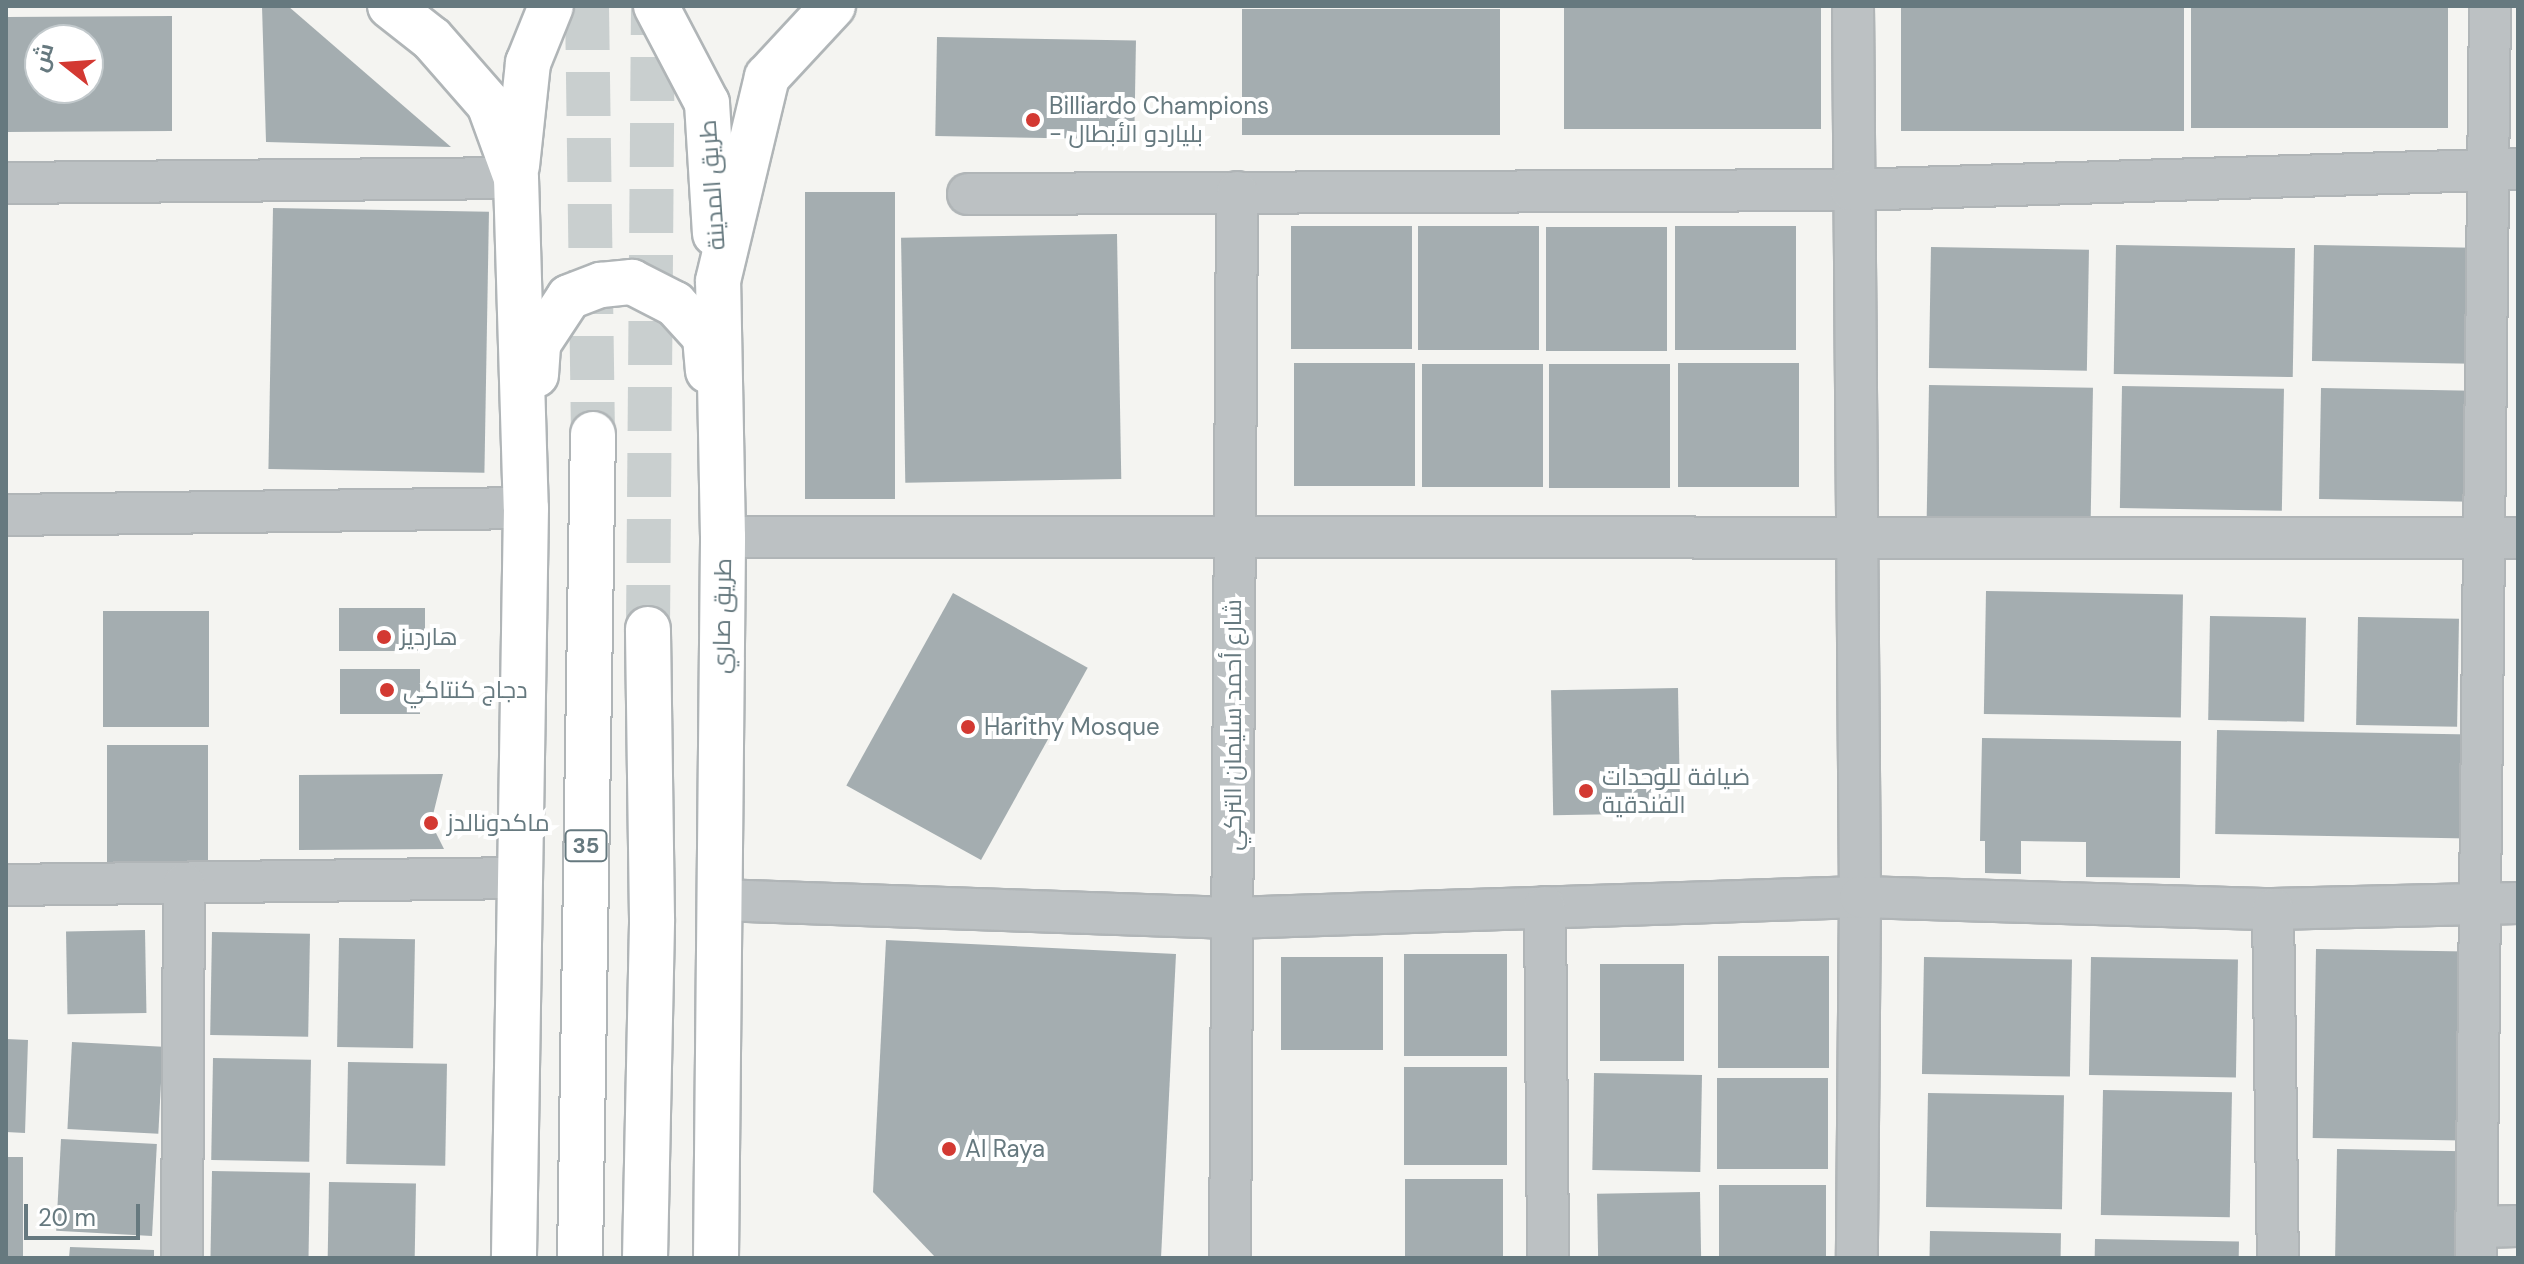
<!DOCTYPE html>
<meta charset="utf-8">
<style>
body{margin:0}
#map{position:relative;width:2524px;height:1264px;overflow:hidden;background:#f4f4f1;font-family:"DM Sans",Cairo,sans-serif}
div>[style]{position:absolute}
.building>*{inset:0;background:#a4adb0;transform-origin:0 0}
.major-tunnel>*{height:44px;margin-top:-22px;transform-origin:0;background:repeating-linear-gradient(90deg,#c9cfcf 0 44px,transparent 0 66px)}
.roads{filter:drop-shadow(2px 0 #b0b5b7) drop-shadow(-2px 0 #b0b5b7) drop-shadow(0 2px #b0b5b7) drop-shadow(0 -2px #b0b5b7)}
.minor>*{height:40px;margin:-20px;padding:0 20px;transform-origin:20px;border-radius:20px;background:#bcc1c3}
.major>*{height:44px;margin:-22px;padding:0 22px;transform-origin:22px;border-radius:22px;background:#fff}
.dots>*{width:22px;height:22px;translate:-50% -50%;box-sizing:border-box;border:4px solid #fff;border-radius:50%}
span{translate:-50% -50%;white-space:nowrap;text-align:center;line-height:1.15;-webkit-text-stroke:8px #fff;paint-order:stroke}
.shield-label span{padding:2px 6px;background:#fff;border:2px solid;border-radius:6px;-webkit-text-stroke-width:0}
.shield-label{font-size:22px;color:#66797f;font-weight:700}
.poi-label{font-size:24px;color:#66797f}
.left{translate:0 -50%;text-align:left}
.street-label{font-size:24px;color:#66797f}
.frame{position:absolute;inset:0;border:8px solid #66797f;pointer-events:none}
.north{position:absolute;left:24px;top:24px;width:80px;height:80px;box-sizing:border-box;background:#fff;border:2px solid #c2c9cc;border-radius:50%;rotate:287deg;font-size:22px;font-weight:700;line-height:32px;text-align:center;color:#66797f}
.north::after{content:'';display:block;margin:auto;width:28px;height:36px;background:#d33932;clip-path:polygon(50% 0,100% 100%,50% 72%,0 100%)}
.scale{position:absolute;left:24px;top:1204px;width:116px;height:36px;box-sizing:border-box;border:4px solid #66797f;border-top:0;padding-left:10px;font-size:24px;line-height:28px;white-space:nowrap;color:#66797f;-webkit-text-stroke:6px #fff;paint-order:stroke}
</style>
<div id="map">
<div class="building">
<div style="clip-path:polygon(262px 6px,288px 6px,451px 147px,266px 142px)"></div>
<div style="left:1564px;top:6px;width:257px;height:123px"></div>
<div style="left:1901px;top:6px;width:283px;height:125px"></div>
<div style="left:2191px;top:6px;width:257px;height:122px"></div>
<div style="left:1242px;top:9px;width:258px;height:126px"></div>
<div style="clip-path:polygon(evenodd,172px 16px,172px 131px,6px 132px,6px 17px,172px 16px,40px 40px,88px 40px,88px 88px,40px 88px,40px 40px)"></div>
<div style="left:937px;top:37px;width:199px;height:99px;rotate:1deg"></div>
<div style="left:805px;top:192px;width:90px;height:307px"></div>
<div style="left:273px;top:208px;width:216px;height:261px;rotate:1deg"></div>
<div style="left:1291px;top:226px;width:121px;height:123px"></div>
<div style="left:1418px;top:226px;width:121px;height:124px"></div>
<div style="left:1675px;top:226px;width:121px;height:124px"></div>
<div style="left:1546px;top:227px;width:121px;height:124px"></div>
<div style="left:1117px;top:234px;width:245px;height:216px;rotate:89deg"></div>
<div style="left:2116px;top:245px;width:179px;height:129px;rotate:1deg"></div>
<div style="left:2314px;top:245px;width:160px;height:116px;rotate:1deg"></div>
<div style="left:1931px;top:247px;width:158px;height:121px;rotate:1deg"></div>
<div style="left:1294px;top:363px;width:121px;height:123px"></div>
<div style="left:1678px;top:363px;width:121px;height:124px"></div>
<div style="left:1422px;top:364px;width:121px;height:123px"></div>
<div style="left:1549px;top:364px;width:121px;height:124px"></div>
<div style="left:1929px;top:385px;width:164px;height:133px;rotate:1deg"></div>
<div style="left:2122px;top:386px;width:162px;height:122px;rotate:1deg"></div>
<div style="left:2321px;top:388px;width:152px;height:111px;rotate:1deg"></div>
<div style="left:1986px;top:591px;width:197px;height:123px;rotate:1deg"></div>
<div style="left:953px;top:593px;width:154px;height:220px;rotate:29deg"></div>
<div style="left:425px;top:608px;width:43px;height:86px;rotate:90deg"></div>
<div style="left:209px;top:611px;width:116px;height:106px;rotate:90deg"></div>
<div style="left:2210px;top:616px;width:96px;height:104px;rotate:1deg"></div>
<div style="left:2358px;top:617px;width:101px;height:108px;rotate:1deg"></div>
<div style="left:340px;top:669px;width:80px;height:45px"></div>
<div style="left:1678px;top:688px;width:125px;height:127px;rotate:89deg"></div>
<div style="left:2217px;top:730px;width:254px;height:104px;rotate:1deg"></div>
<div style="clip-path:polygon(1982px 738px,2181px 741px,2180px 878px,2086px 877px,2086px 842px,2021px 841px,2021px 874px,1985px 873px,1985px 841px,1980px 841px)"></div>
<div style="left:208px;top:745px;width:119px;height:101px;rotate:90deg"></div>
<div style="clip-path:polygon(443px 774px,431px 823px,444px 849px,299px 850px,299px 775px)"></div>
<div style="left:145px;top:930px;width:83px;height:79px;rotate:89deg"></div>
<div style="left:212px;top:932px;width:98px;height:103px;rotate:1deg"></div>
<div style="left:339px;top:938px;width:76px;height:109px;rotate:1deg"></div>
<div style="clip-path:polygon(886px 940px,1176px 954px,1161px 1258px,936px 1258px,873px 1192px)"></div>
<div style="left:2316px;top:949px;width:150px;height:189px;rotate:1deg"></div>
<div style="left:1507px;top:954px;width:102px;height:103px;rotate:90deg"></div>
<div style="left:1718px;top:956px;width:111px;height:112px"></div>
<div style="left:1281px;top:957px;width:102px;height:93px"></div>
<div style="left:1924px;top:957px;width:148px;height:117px;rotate:1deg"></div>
<div style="left:2091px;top:957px;width:147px;height:118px;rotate:1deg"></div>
<div style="left:1600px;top:964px;width:84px;height:97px"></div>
<div style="clip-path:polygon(6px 1039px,28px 1040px,25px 1133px,6px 1132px)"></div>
<div style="left:72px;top:1042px;width:91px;height:87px;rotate:3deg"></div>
<div style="left:213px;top:1058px;width:98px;height:102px;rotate:1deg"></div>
<div style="left:348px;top:1062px;width:99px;height:102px;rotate:1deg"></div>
<div style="left:1404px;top:1067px;width:103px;height:98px"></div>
<div style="left:1702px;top:1075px;width:97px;height:108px;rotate:91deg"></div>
<div style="left:1717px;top:1078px;width:111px;height:91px"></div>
<div style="left:2103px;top:1090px;width:129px;height:125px;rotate:1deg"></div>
<div style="left:1928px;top:1093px;width:136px;height:114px;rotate:1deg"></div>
<div style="left:61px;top:1139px;width:96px;height:92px;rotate:3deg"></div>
<div style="left:2337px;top:1149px;width:127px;height:109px;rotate:1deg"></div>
<div style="left:6px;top:1157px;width:17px;height:101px"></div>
<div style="left:212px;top:1171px;width:98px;height:87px;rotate:1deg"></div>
<div style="left:1405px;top:1179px;width:98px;height:79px"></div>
<div style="left:329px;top:1182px;width:87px;height:76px;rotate:1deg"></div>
<div style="left:1719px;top:1185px;width:107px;height:73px"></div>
<div style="left:1700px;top:1192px;width:66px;height:103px;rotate:89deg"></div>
<div style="left:1930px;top:1231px;width:131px;height:27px;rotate:1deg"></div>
<div style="left:2095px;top:1239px;width:144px;height:19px;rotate:1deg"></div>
<div style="clip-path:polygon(70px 1247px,154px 1250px,154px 1258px,69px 1258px)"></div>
</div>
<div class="major-tunnel">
<div style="left:587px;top:6px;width:428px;rotate:89.2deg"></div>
<div style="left:648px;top:629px;width:623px;rotate:-89.54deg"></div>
</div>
<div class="roads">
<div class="minor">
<div style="left:1853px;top:6px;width:891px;rotate:89.55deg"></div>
<div style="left:1860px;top:897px;width:361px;rotate:90.5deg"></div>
<div style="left:6px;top:183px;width:510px;rotate:-0.56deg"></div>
<div style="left:968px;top:194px;width:883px;rotate:-0.26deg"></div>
<div style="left:1851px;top:190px;width:667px;rotate:-1.8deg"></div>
<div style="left:6px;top:515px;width:520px;rotate:-0.77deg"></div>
<div style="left:723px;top:537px;width:1795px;rotate:0.03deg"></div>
<div style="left:6px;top:885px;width:513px;rotate:-0.78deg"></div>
<div style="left:719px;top:900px;width:513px;rotate:2.01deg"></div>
<div style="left:1232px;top:918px;width:628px;rotate:-1.92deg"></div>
<div style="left:1860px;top:897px;width:413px;rotate:1.7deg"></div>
<div style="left:2273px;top:909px;width:245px;rotate:-1.4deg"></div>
<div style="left:1545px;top:907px;width:351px;rotate:89.5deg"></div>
<div style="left:2273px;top:909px;width:349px;rotate:89.2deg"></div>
<div style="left:2476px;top:1227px;width:42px;rotate:-1.4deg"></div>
<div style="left:182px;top:1258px;width:374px;rotate:-89.7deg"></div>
<div style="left:1230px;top:1258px;width:1066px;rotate:-89.62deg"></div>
<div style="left:2476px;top:1258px;width:1252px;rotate:-89.36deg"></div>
</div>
<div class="major">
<div style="left:390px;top:6px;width:53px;rotate:38.2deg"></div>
<div style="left:432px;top:39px;width:86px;rotate:48.8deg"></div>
<div style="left:489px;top:104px;width:79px;rotate:70deg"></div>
<div style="left:516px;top:178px;width:330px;rotate:88.3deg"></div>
<div style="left:526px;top:508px;width:750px;rotate:90.92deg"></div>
<div style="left:656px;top:6px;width:110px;rotate:62.3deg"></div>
<div style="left:707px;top:103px;width:131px;rotate:86.5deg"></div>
<div style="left:517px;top:166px;width:104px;rotate:-83.9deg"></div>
<div style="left:528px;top:63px;width:61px;rotate:-68deg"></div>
<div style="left:536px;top:375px;width:31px;rotate:-86deg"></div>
<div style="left:538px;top:344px;width:56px;rotate:-56.6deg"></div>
<div style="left:569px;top:297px;width:34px;rotate:-21deg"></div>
<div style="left:601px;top:285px;width:31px;rotate:-6deg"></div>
<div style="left:632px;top:282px;width:48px;rotate:27.1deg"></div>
<div style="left:675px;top:304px;width:45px;rotate:47.7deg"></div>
<div style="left:705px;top:337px;width:34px;rotate:85deg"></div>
<div style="left:580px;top:1258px;width:824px;rotate:-89.1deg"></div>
<div style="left:645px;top:1258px;width:339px;rotate:-88.8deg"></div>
<div style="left:652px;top:919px;width:290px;rotate:-90.8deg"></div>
<div style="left:716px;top:1258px;width:721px;rotate:-89.44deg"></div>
<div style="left:723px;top:537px;width:256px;rotate:-91.1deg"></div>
<div style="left:718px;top:281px;width:210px;rotate:-76.5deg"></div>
<div style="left:767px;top:77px;width:97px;rotate:-47.1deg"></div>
</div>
</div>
<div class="dots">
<div style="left:1033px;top:120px;background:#d33932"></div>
<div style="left:384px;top:637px;background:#d33932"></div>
<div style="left:387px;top:690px;background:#d33932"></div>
<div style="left:968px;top:727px;background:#d33932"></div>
<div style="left:1586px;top:791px;background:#d33932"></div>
<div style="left:431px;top:823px;background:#d33932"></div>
<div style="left:949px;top:1149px;background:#d33932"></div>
</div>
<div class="shield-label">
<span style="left:586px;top:846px">35</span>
</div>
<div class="poi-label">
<span class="left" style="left:1049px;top:120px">Billiardo Champions<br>- بلياردو الأبطال</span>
<span class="left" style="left:400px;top:637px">هارديز</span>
<span class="left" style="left:403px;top:690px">دجاج كنتاكي</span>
<span class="left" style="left:984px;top:727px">Harithy Mosque</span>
<span class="left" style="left:1602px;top:791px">ضيافة للوحدات<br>الفندقية</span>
<span class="left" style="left:447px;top:823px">ماكدونالدز</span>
<span class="left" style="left:965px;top:1149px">Al Raya</span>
</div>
<div class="street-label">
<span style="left:712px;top:185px;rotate:-94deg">طريق المدينة</span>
<span style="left:722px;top:616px;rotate:-89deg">طريق صاري</span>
<span style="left:1233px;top:725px;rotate:-90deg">شارع أحمد سليمان التركي</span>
</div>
<div class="frame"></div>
<div class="north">ش</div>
<div class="scale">20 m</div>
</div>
